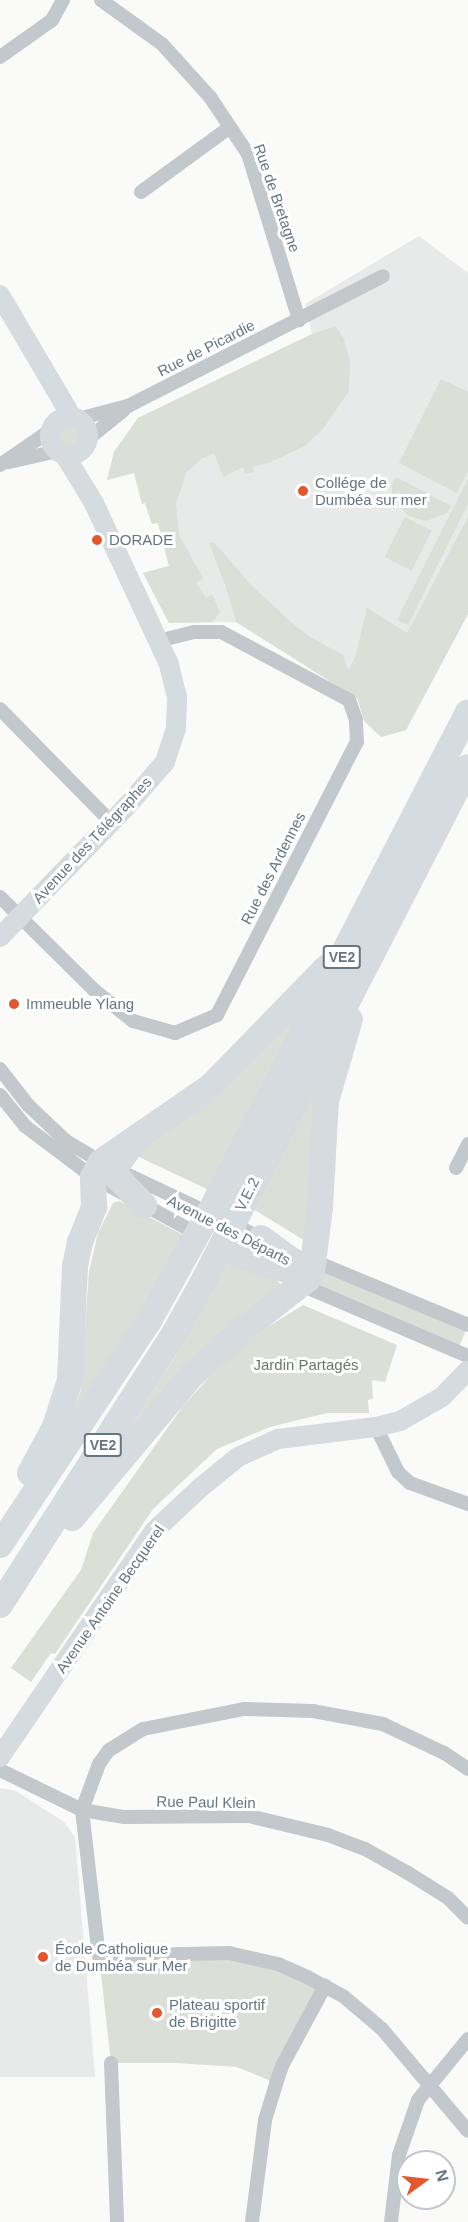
<!DOCTYPE html>
<meta charset="utf-8">
<style>
body{margin:0}
#map{position:relative;width:468px;height:2222px;overflow:hidden;background:#fafaf8;font-family:Arial,sans-serif}
div>[style]{position:absolute}
.built>*{inset:0;background:#e8e9e9}
.green>*{inset:0;background:#dadfd7;transform-origin:0 0}
.round{border-radius:50%}
.street>*{height:14px;margin:-7px;padding:0 7px;transform-origin:7px;border-radius:7px;background:#c3c8cc}
.secondary>*{height:20px;margin:-10px;padding:0 10px;transform-origin:10px;border-radius:10px;background:#d6dbdf}
.secondary>.ring{margin:-10px;padding:0;box-sizing:content-box;background:none;border:20px solid #d6dbdf;border-radius:50%}
.highway>*{height:26px;margin:-13px;padding:0 13px;transform-origin:13px;border-radius:13px;background:#d6dbdf}
.dots>*{width:16px;height:16px;translate:-50% -50%;box-sizing:border-box;border:3px solid #fff;border-radius:50%}
span{translate:-50% -50%;white-space:nowrap;text-align:center;line-height:1.15;-webkit-text-stroke:6px #fff;paint-order:stroke}
.shield-label span{padding:2px 4px;background:#fff;border:2px solid;border-radius:4px;-webkit-text-stroke-width:0}
.shield-label{font-size:14px;color:#657683;font-weight:700}
.street-label{font-size:15px;color:#657683}
.poi-label{font-size:15px;color:#657683}
.left{translate:0 -50%;text-align:left}
.park-label{font-size:15px;color:#687a64}
.north{position:absolute;left:396px;top:2150px;width:60px;height:60px;box-sizing:border-box;background:#fff;border:2px solid #c1c8cd;border-radius:50%;rotate:75deg;font-size:16px;font-weight:700;line-height:24px;text-align:center;color:#657683}
.north::after{content:'';display:block;margin:auto;width:21px;height:27px;background:#e4572e;clip-path:polygon(50% 0,100% 100%,50% 72%,0 100%)}
</style>
<div id="map">
<div class="built">
<div style="clip-path:polygon(419px 236px,468px 273px,468px 614px,406px 730px,381px 737px,364px 721px,358px 699px,236px 622px,169px 623px,143px 573px,169px 566px,158px 523px,152px 524px,145px 503px,142px 504px,134px 473px,107px 480px,114px 452px,138px 418px,312px 334px,305px 304px)"></div>
<div style="clip-path:polygon(0 1788px,16px 1791px,64px 1822px,75px 1837px,95px 2077px,0 2077px)"></div>
</div>
<div class="green">
<div style="clip-path:polygon(336px 326px,344px 340px,350px 361px,349px 391px,323px 429px,306px 445px,271px 462px,253px 467px,254px 472px,245px 474px,243px 467px,223px 477px,214px 453px,201px 459px,186px 473px,176px 504px,179px 535px,203px 578px,196px 583px,206px 598px,212px 594px,220px 612px,212px 622px,169px 623px,143px 573px,169px 566px,158px 523px,152px 524px,145px 503px,142px 504px,134px 473px,107px 480px,114px 452px,138px 418px,312px 334px)"></div>
<div style="clip-path:polygon(441px 379px,468px 392px,468px 471px,457px 493px,399px 463px)"></div>
<div class="round" style="left:58px;top:424px;width:24px;height:24px"></div>
<div style="clip-path:polygon(396px 477px,451px 506px,447px 513px,426px 521px,408px 516px,392px 495px,392px 485px)"></div>
<div style="clip-path:polygon(468px 479px,468px 504px,408px 625px,397px 620px)"></div>
<div style="left:405px;top:517px;width:30px;height:45px;rotate:27deg"></div>
<div style="clip-path:polygon(468px 517px,468px 614px,406px 730px,381px 737px,364px 721px,358px 699px,236px 622px,226px 587px,209px 543px,214px 542px,250px 584px,292px 623px,310px 637px,343px 655px,348px 670px,355px 658px,367px 608px,407px 633px)"></div>
<div style="clip-path:polygon(300px 1011px,209px 1190px,139px 1157px,138px 1149px)"></div>
<div style="clip-path:polygon(322px 1064px,307px 1236px,302px 1239px,253px 1209px)"></div>
<div style="clip-path:polygon(119px 1201px,187px 1237px,66px 1430px,81px 1390px,89px 1271px,98px 1233px,113px 1203px)"></div>
<div style="clip-path:polygon(226px 1257px,276px 1279px,282px 1286px,108px 1465px,124px 1435px,175px 1357px)"></div>
<div style="left:314px;top:1261px;width:167px;height:27px;rotate:23deg"></div>
<div style="clip-path:polygon(303px 1305px,397px 1345px,385px 1382px,372px 1380px,373px 1399px,368px 1400px,369px 1413px,327px 1413px,270px 1427px,217px 1449px,153px 1509px,55px 1654px,51px 1653px,31px 1682px,11px 1668px,81px 1570px,93px 1533px,183px 1406px,224px 1361px,266px 1328px)"></div>
<div style="clip-path:polygon(229px 1953px,325px 1986px,276px 2083px,237px 2067px,177px 2063px,111px 2063px,99px 1956px)"></div>
</div>
<div class="street">
<div style="left:101px;top:0;width:75px;rotate:35.8deg"></div>
<div style="left:162px;top:44px;width:72px;rotate:47.8deg"></div>
<div style="left:210px;top:97px;width:69px;rotate:56.3deg"></div>
<div style="left:248px;top:154px;width:174px;rotate:72.9deg"></div>
<div style="left:0;top:57px;width:64px;rotate:-35.4deg"></div>
<div style="left:52px;top:20px;width:23px;rotate:-61deg"></div>
<div style="left:141px;top:192px;width:110px;rotate:-36.1deg"></div>
<div style="left:78px;top:419px;width:52px;rotate:-14.6deg"></div>
<div style="left:128px;top:406px;width:286px;rotate:-27deg"></div>
<div style="left:88px;top:439px;width:46px;rotate:-38.9deg"></div>
<div style="left:9px;top:462px;width:49px;rotate:-12.9deg"></div>
<div style="left:0;top:465px;width:62px;rotate:-34.5deg"></div>
<div style="left:0;top:709px;width:158px;rotate:45.5deg"></div>
<div style="left:0;top:897px;width:132px;rotate:44.7deg"></div>
<div style="left:94px;top:990px;width:50px;rotate:38.5deg"></div>
<div style="left:133px;top:1021px;width:44px;rotate:15.9deg"></div>
<div style="left:175px;top:1033px;width:46px;rotate:-23.2deg"></div>
<div style="left:217px;top:1015px;width:307px;rotate:-62.9deg"></div>
<div style="left:357px;top:742px;width:22px;rotate:-93deg"></div>
<div style="left:356px;top:720px;width:21px;rotate:-109deg"></div>
<div style="left:349px;top:700px;width:145px;rotate:-152deg"></div>
<div style="left:221px;top:632px;width:27px;rotate:180deg"></div>
<div style="left:194px;top:632px;width:36px;rotate:166deg"></div>
<div style="left:0;top:1069px;width:46px;rotate:52.1deg"></div>
<div style="left:28px;top:1105px;width:52px;rotate:43.5deg"></div>
<div style="left:66px;top:1141px;width:41px;rotate:31deg"></div>
<div style="left:101px;top:1162px;width:184px;rotate:25.4deg"></div>
<div style="left:0;top:1095px;width:40px;rotate:51deg"></div>
<div style="left:25px;top:1126px;width:85px;rotate:36.9deg"></div>
<div style="left:93px;top:1177px;width:123px;rotate:28.6deg"></div>
<div style="left:456px;top:1168px;width:27px;rotate:-63deg"></div>
<div style="left:309px;top:1259px;width:172px;rotate:22.5deg"></div>
<div style="left:299px;top:1284px;width:184px;rotate:23.1deg"></div>
<div style="left:376px;top:1427px;width:50px;rotate:63.9deg"></div>
<div style="left:398px;top:1472px;width:16px;rotate:43deg"></div>
<div style="left:410px;top:1483px;width:62px;rotate:19.9deg"></div>
<div style="left:468px;top:1769px;width:29px;rotate:-146deg"></div>
<div style="left:444px;top:1753px;width:68px;rotate:-154.6deg"></div>
<div style="left:383px;top:1724px;width:71px;rotate:-169.5deg"></div>
<div style="left:313px;top:1711px;width:69px;rotate:-178.3deg"></div>
<div style="left:244px;top:1709px;width:103px;rotate:168.8deg"></div>
<div style="left:143px;top:1729px;width:40px;rotate:148deg"></div>
<div style="left:109px;top:1750px;width:17px;rotate:126deg"></div>
<div style="left:99px;top:1764px;width:49px;rotate:110.3deg"></div>
<div style="left:82px;top:1810px;width:147px;rotate:83.4deg"></div>
<div style="left:99px;top:1956px;width:130px;rotate:-1.3deg"></div>
<div style="left:229px;top:1953px;width:50px;rotate:12.7deg"></div>
<div style="left:278px;top:1964px;width:32px;rotate:24deg"></div>
<div style="left:307px;top:1977px;width:41px;rotate:27.8deg"></div>
<div style="left:343px;top:1996px;width:51px;rotate:40.2deg"></div>
<div style="left:382px;top:2029px;width:133px;rotate:49.9deg"></div>
<div style="left:0;top:1770px;width:91px;rotate:26deg"></div>
<div style="left:82px;top:1810px;width:43px;rotate:9.5deg"></div>
<div style="left:124px;top:1817px;width:125px;rotate:-0.5deg"></div>
<div style="left:249px;top:1816px;width:81px;rotate:13.5deg"></div>
<div style="left:328px;top:1835px;width:40px;rotate:21deg"></div>
<div style="left:365px;top:1849px;width:49px;rotate:29.2deg"></div>
<div style="left:408px;top:1873px;width:47px;rotate:32deg"></div>
<div style="left:448px;top:1898px;width:28px;rotate:45deg"></div>
<div style="left:111px;top:2063px;width:159px;rotate:87.8deg"></div>
<div style="left:252px;top:2222px;width:103px;rotate:-82.7deg"></div>
<div style="left:265px;top:2120px;width:39px;rotate:-73deg"></div>
<div style="left:276px;top:2083px;width:20px;rotate:-70deg"></div>
<div style="left:283px;top:2064px;width:89px;rotate:-61.7deg"></div>
<div style="left:391px;top:2222px;width:67px;rotate:-83.2deg"></div>
<div style="left:399px;top:2155px;width:58px;rotate:-70.9deg"></div>
<div style="left:418px;top:2100px;width:79px;rotate:-50.7deg"></div>
</div>
<div class="secondary">
<div style="left:0;top:295px;width:142px;rotate:59.5deg"></div>
<div class="ring" style="left:50px;top:417px;width:18px;height:18px"></div>
<div style="left:0;top:937px;width:182px;rotate:-45.9deg"></div>
<div style="left:127px;top:806px;width:58px;rotate:-49.2deg"></div>
<div style="left:165px;top:762px;width:35px;rotate:-72deg"></div>
<div style="left:176px;top:729px;width:32px;rotate:-88deg"></div>
<div style="left:177px;top:697px;width:36px;rotate:-104deg"></div>
<div style="left:168px;top:662px;width:175px;rotate:-115deg"></div>
<div style="left:94px;top:503px;width:57px;rotate:-121.5deg"></div>
<div style="left:0;top:1757px;width:273px;rotate:-55.7deg"></div>
<div style="left:154px;top:1531px;width:63px;rotate:-43.1deg"></div>
<div style="left:200px;top:1488px;width:49px;rotate:-39.2deg"></div>
<div style="left:238px;top:1457px;width:44px;rotate:-24.2deg"></div>
<div style="left:278px;top:1439px;width:99px;rotate:-7deg"></div>
<div style="left:376px;top:1427px;width:25px;rotate:-14deg"></div>
<div style="left:400px;top:1421px;width:48px;rotate:-29.7deg"></div>
<div style="left:442px;top:1397px;width:37px;rotate:-46deg"></div>
</div>
<div class="highway">
<div style="left:132px;top:1144px;width:29px;rotate:125deg"></div>
<div style="left:115px;top:1168px;width:7px;rotate:90deg"></div>
<div style="left:115px;top:1175px;width:42px;rotate:46deg"></div>
<div style="left:261px;top:1238px;width:39px;rotate:36deg"></div>
<div style="left:293px;top:1261px;width:17px;rotate:65deg"></div>
<div style="left:241px;top:1256px;width:52px;rotate:16.7deg"></div>
<div style="left:291px;top:1271px;width:8px;rotate:-7deg"></div>
<div style="left:299px;top:1270px;width:17px;rotate:-31deg"></div>
<div style="left:30px;top:1473px;width:52px;rotate:-61.5deg"></div>
<div style="left:55px;top:1427px;width:49px;rotate:-72.3deg"></div>
<div style="left:70px;top:1380px;width:114px;rotate:-87.5deg"></div>
<div style="left:75px;top:1266px;width:25px;rotate:-78deg"></div>
<div style="left:80px;top:1242px;width:38px;rotate:-68deg"></div>
<div style="left:94px;top:1207px;width:30px;rotate:-92deg"></div>
<div style="left:93px;top:1177px;width:17px;rotate:-62deg"></div>
<div style="left:101px;top:1162px;width:134px;rotate:-34.6deg"></div>
<div style="left:211px;top:1086px;width:166px;rotate:-45.7deg"></div>
<div style="left:72px;top:1518px;width:188px;rotate:-50deg"></div>
<div style="left:193px;top:1374px;width:55px;rotate:-42.1deg"></div>
<div style="left:234px;top:1337px;width:94px;rotate:-38.1deg"></div>
<div style="left:308px;top:1279px;width:9px;rotate:-63deg"></div>
<div style="left:312px;top:1271px;width:64px;rotate:-82.8deg"></div>
<div style="left:320px;top:1208px;width:107px;rotate:-86.8deg"></div>
<div style="left:326px;top:1101px;width:85px;rotate:-73.7deg"></div>
<div style="left:0;top:1545px;width:271px;rotate:-56.4deg"></div>
<div style="left:150px;top:1319px;width:134px;rotate:-60.9deg"></div>
<div style="left:215px;top:1202px;width:551px;rotate:-62.69deg"></div>
<div style="left:0;top:1605px;width:324px;rotate:-57.3deg"></div>
<div style="left:175px;top:1332px;width:57px;rotate:-60.8deg"></div>
<div style="left:203px;top:1282px;width:579px;rotate:-62.77deg"></div>
</div>
<div class="dots">
<div style="left:303px;top:491px;background:#e4572e"></div>
<div style="left:97px;top:540px;background:#e4572e"></div>
<div style="left:14px;top:1004px;background:#e4572e"></div>
<div style="left:43px;top:1957px;background:#e4572e"></div>
<div style="left:157px;top:2013px;background:#e4572e"></div>
</div>
<div class="shield-label">
<span style="left:342px;top:957px">VE2</span>
<span style="left:103px;top:1445px">VE2</span>
</div>
<div class="street-label">
<span style="left:277px;top:198px;rotate:71deg">Rue de Bretagne</span>
<span style="left:206px;top:348px;rotate:-27deg">Rue de Picardie</span>
<span style="left:92px;top:840px;rotate:-47deg">Avenue des Télégraphes</span>
<span style="left:273px;top:868px;rotate:-63deg">Rue des Ardennes</span>
<span style="left:247px;top:1194px;rotate:-63deg">V.E.2</span>
<span style="left:229px;top:1230px;rotate:27deg">Avenue des Départs</span>
<span style="left:110px;top:1599px;rotate:-55deg">Avenue Antoine Becquerel</span>
<span style="left:206px;top:1802px;rotate:1deg">Rue Paul Klein</span>
</div>
<div class="poi-label">
<span class="left" style="left:315px;top:491px">Collége de<br>Dumbéa sur mer</span>
<span class="left" style="left:109px;top:540px">DORADE</span>
<span class="left" style="left:26px;top:1004px">Immeuble Ylang</span>
<span class="left" style="left:55px;top:1957px">École Catholique<br>de Dumbéa sur Mer</span>
<span class="left" style="left:169px;top:2013px">Plateau sportif<br>de Brigitte</span>
</div>
<div class="park-label">
<span style="left:306px;top:1365px">Jardin Partagés</span>
</div>
<div class="north">N</div>
</div>
